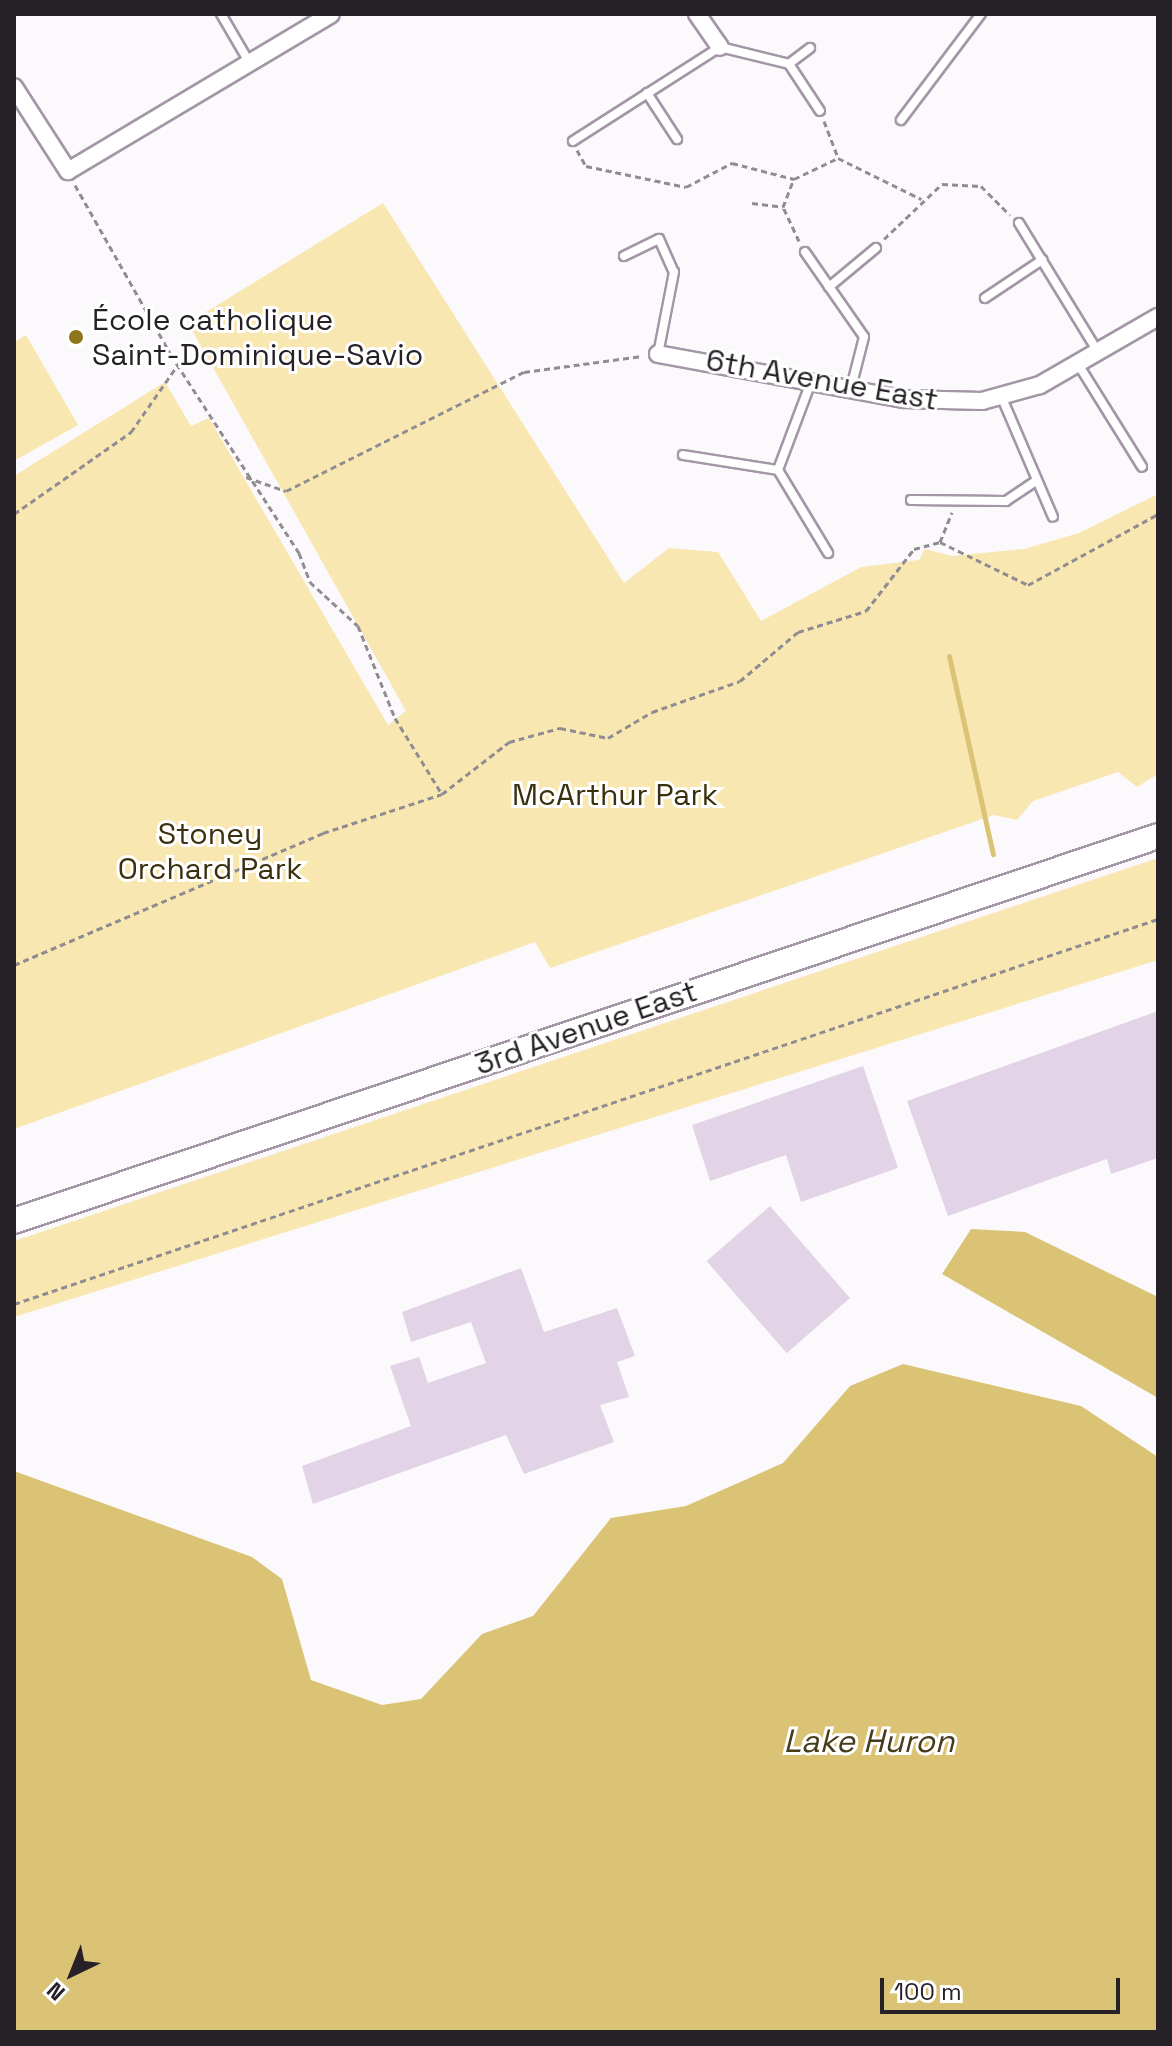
<!DOCTYPE html>
<meta charset="utf-8">
<style>
body{margin:0}
#map{position:relative;width:1172px;height:2046px;overflow:hidden;background:#fcf9fd;font-family:"Space Grotesk",sans-serif}
div>[style]{position:absolute}
.green>*{inset:0;background:#f8e7b1}
.water>*{inset:0;background:#dbc376}
.stream>*{height:5px;margin:-2.5px;padding:0 2.5px;transform-origin:2.5px;border-radius:2.5px;background:#dbc376}
.building>*{inset:0;background:#e2d4e6;transform-origin:0 0}
.path>*{height:3px;margin-top:-1.5px;transform-origin:0;background:repeating-linear-gradient(90deg,#908c91 0 6px,transparent 0 10px)}
.roads{filter:drop-shadow(2px 0 #a396a7) drop-shadow(-2px 0 #a396a7) drop-shadow(0 2px #a396a7) drop-shadow(0 -2px #a396a7)}
.lane>*{height:8px;margin:-4px;padding:0 4px;transform-origin:4px;border-radius:4px;background:#fff}
.street>*{height:16px;margin:-8px;padding:0 8px;transform-origin:8px;border-radius:8px;background:#fff}
.secondary>*{height:24px;margin:-12px;padding:0 12px;transform-origin:12px;border-radius:12px;background:#fff}
.dots>*{width:22px;height:22px;translate:-50% -50%;box-sizing:border-box;border:4px solid #fff;border-radius:50%}
span{translate:-50% -50%;white-space:nowrap;text-align:center;line-height:1.15;-webkit-text-stroke:6px #fff;paint-order:stroke}
.poi-label{font-size:30px;color:#262127}
.left{translate:0 -50%;text-align:left}
.street-label{font-size:30px;color:#262127}
.park-label{font-size:30px;color:#3a300d}
.water-label{font-size:32px;color:#473c1a;font-style:italic}
.frame{position:absolute;inset:0;border:16px solid #262127;pointer-events:none}
.north{position:absolute;left:32px;top:1934px;width:80px;height:80px;-webkit-text-stroke:6px #fff;paint-order:stroke;rotate:223deg;font-size:22px;font-weight:700;line-height:32px;text-align:center;color:#262127}
.north::after{content:'';display:block;margin:auto;width:28px;height:36px;background:#262127;clip-path:polygon(50% 0,100% 100%,50% 72%,0 100%)}
.scale{position:absolute;left:880px;top:1978px;width:240px;height:36px;box-sizing:border-box;border:4px solid #262127;border-top:0;padding-left:10px;font-size:24px;line-height:28px;white-space:nowrap;color:#262127;-webkit-text-stroke:6px #fff;paint-order:stroke}
</style>
<div id="map">
<div class="green">
<div style="clip-path:polygon(383px 203px,624px 583px,669px 548px,718px 552px,761px 621px,861px 567px,919px 560px,925px 549px,952px 556px,1024px 549px,1079px 533px,1158px 494px,1158px 774px,1137px 787px,1118px 772px,1033px 801px,1017px 820px,994px 815px,550px 968px,535px 942px,14px 1129px,14px 476px,165px 382px,191px 426px,209px 418px,388px 725px,406px 711px,188px 323px)"></div>
<div style="clip-path:polygon(26px 335px,78px 425px,14px 461px,14px 342px)"></div>
<div style="clip-path:polygon(1158px 858px,1158px 960px,14px 1317px,14px 1241px)"></div>
</div>
<div class="water">
<div style="clip-path:polygon(971px 1229px,1025px 1232px,1158px 1297px,1158px 1398px,942px 1274px)"></div>
<div style="clip-path:polygon(903px 1364px,1081px 1406px,1158px 1457px,1158px 2032px,14px 2032px,14px 1471px,252px 1557px,282px 1579px,311px 1680px,382px 1705px,421px 1699px,482px 1634px,533px 1616px,611px 1518px,686px 1506px,783px 1463px,850px 1386px)"></div>
</div>
<div class="stream">
<div style="left:949px;top:656px;width:203px;rotate:77.5deg"></div>
</div>
<div class="building">
<div style="clip-path:polygon(1158px 1011px,1158px 1158px,1111px 1174px,1107px 1159px,948px 1216px,907px 1101px)"></div>
<div style="clip-path:polygon(863px 1066px,898px 1168px,801px 1202px,786px 1155px,710px 1181px,692px 1125px)"></div>
<div style="left:770px;top:1206px;width:122px;height:84px;rotate:49deg"></div>
<div style="clip-path:polygon(521px 1268px,544px 1332px,617px 1308px,635px 1356px,617px 1362px,629px 1397px,600px 1405px,614px 1442px,524px 1474px,506px 1435px,313px 1504px,302px 1466px,411px 1426px,390px 1366px,419px 1357px,428px 1383px,486px 1363px,471px 1322px,411px 1342px,402px 1312px)"></div>
</div>
<div class="path">
<div style="left:824px;top:121px;width:40px;rotate:69deg"></div>
<div style="left:838px;top:158px;width:93px;rotate:26.3deg"></div>
<div style="left:577px;top:150px;width:18px;rotate:61deg"></div>
<div style="left:586px;top:166px;width:102px;rotate:11.9deg"></div>
<div style="left:686px;top:187px;width:52px;rotate:-27.6deg"></div>
<div style="left:732px;top:163px;width:64px;rotate:14.5deg"></div>
<div style="left:75px;top:185px;width:195px;rotate:60.5deg"></div>
<div style="left:171px;top:355px;width:236px;rotate:57.1deg"></div>
<div style="left:299px;top:553px;width:31px;rotate:69deg"></div>
<div style="left:310px;top:582px;width:65px;rotate:42.5deg"></div>
<div style="left:358px;top:626px;width:99px;rotate:68.1deg"></div>
<div style="left:395px;top:718px;width:89px;rotate:58.3deg"></div>
<div style="left:752px;top:203px;width:31px;rotate:7deg"></div>
<div style="left:884px;top:239px;width:80px;rotate:-43.5deg"></div>
<div style="left:942px;top:184px;width:39px;rotate:3deg"></div>
<div style="left:981px;top:186px;width:41px;rotate:45deg"></div>
<div style="left:799px;top:241px;width:38px;rotate:-115deg"></div>
<div style="left:783px;top:207px;width:30px;rotate:-69deg"></div>
<div style="left:794px;top:179px;width:49px;rotate:-25.5deg"></div>
<div style="left:246px;top:477px;width:42px;rotate:19.3deg"></div>
<div style="left:286px;top:491px;width:266px;rotate:-26.6deg"></div>
<div style="left:524px;top:372px;width:119px;rotate:-7.7deg"></div>
<div style="left:14px;top:514px;width:143px;rotate:-35deg"></div>
<div style="left:131px;top:432px;width:80px;rotate:-55.1deg"></div>
<div style="left:940px;top:542px;width:98px;rotate:26deg"></div>
<div style="left:1028px;top:585px;width:148px;rotate:-28.6deg"></div>
<div style="left:14px;top:965px;width:336px;rotate:-23.1deg"></div>
<div style="left:323px;top:833px;width:125px;rotate:-18.1deg"></div>
<div style="left:442px;top:794px;width:85px;rotate:-37.8deg"></div>
<div style="left:509px;top:742px;width:53px;rotate:-15.4deg"></div>
<div style="left:560px;top:728px;width:49px;rotate:11.8deg"></div>
<div style="left:608px;top:738px;width:51px;rotate:-30.6deg"></div>
<div style="left:652px;top:712px;width:93px;rotate:-19.4deg"></div>
<div style="left:740px;top:681px;width:76px;rotate:-40.2deg"></div>
<div style="left:798px;top:632px;width:71px;rotate:-17.2deg"></div>
<div style="left:866px;top:611px;width:78px;rotate:-52.3deg"></div>
<div style="left:914px;top:549px;width:27px;rotate:-15deg"></div>
<div style="left:940px;top:542px;width:32px;rotate:-68deg"></div>
<div style="left:14px;top:1304px;width:1207px;rotate:-18.6deg"></div>
</div>
<div class="roads">
<div class="lane">
<div style="left:221px;top:14px;width:56px;rotate:59.7deg"></div>
<div style="left:810px;top:48px;width:26px;rotate:143deg"></div>
<div style="left:789px;top:64px;width:56px;rotate:56.6deg"></div>
<div style="left:647px;top:93px;width:55px;rotate:56.9deg"></div>
<div style="left:901px;top:120px;width:133px;rotate:-53deg"></div>
<div style="left:573px;top:141px;width:174px;rotate:-32.6deg"></div>
<div style="left:720px;top:47px;width:71px;rotate:13.8deg"></div>
<div style="left:1019px;top:223px;width:151px;rotate:58.5deg"></div>
<div style="left:805px;top:252px;width:103px;rotate:55.2deg"></div>
<div style="left:864px;top:337px;width:53px;rotate:104.3deg"></div>
<div style="left:624px;top:256px;width:39px;rotate:-26deg"></div>
<div style="left:659px;top:239px;width:36px;rotate:66deg"></div>
<div style="left:674px;top:272px;width:84px;rotate:101deg"></div>
<div style="left:829px;top:287px;width:61px;rotate:-39.7deg"></div>
<div style="left:985px;top:298px;width:69px;rotate:-33.7deg"></div>
<div style="left:1078px;top:364px;width:121px;rotate:58.1deg"></div>
<div style="left:811px;top:382px;width:94px;rotate:110.6deg"></div>
<div style="left:778px;top:470px;width:97px;rotate:58.9deg"></div>
<div style="left:1002px;top:398px;width:129px;rotate:66.8deg"></div>
<div style="left:683px;top:455px;width:96px;rotate:9deg"></div>
<div style="left:911px;top:500px;width:95px;rotate:0.6deg"></div>
<div style="left:1006px;top:501px;width:37px;rotate:-34deg"></div>
</div>
<div class="street">
<div style="left:697px;top:14px;width:40px;rotate:55.1deg"></div>
<div style="left:14px;top:87px;width:100px;rotate:57.3deg"></div>
<div style="left:68px;top:171px;width:306px;rotate:-30.8deg"></div>
<div style="left:658px;top:354px;width:250px;rotate:10.4deg"></div>
<div style="left:904px;top:399px;width:78px;rotate:1.5deg"></div>
<div style="left:982px;top:401px;width:60px;rotate:-15.4deg"></div>
<div style="left:1040px;top:385px;width:136px;rotate:-30deg"></div>
</div>
<div class="secondary">
<div style="left:14px;top:1221px;width:1207px;rotate:-18.6deg"></div>
</div>
</div>
<div class="dots">
<div style="left:76px;top:337px;background:#8e751a"></div>
</div>
<div class="poi-label">
<span class="left" style="left:92px;top:337px">École catholique<br>Saint-Dominique-Savio</span>
</div>
<div class="street-label">
<span style="left:822px;top:380px;rotate:10deg">6th Avenue East</span>
<span style="left:586px;top:1028px;rotate:-19deg">3rd Avenue East</span>
</div>
<div class="park-label">
<span style="left:615px;top:795px">McArthur Park</span>
<span style="left:210px;top:851px">Stoney<br>Orchard Park</span>
</div>
<div class="water-label">
<span style="left:869px;top:1741px">Lake Huron</span>
</div>
<div class="frame"></div>
<div class="north">N</div>
<div class="scale">100 m</div>
</div>
